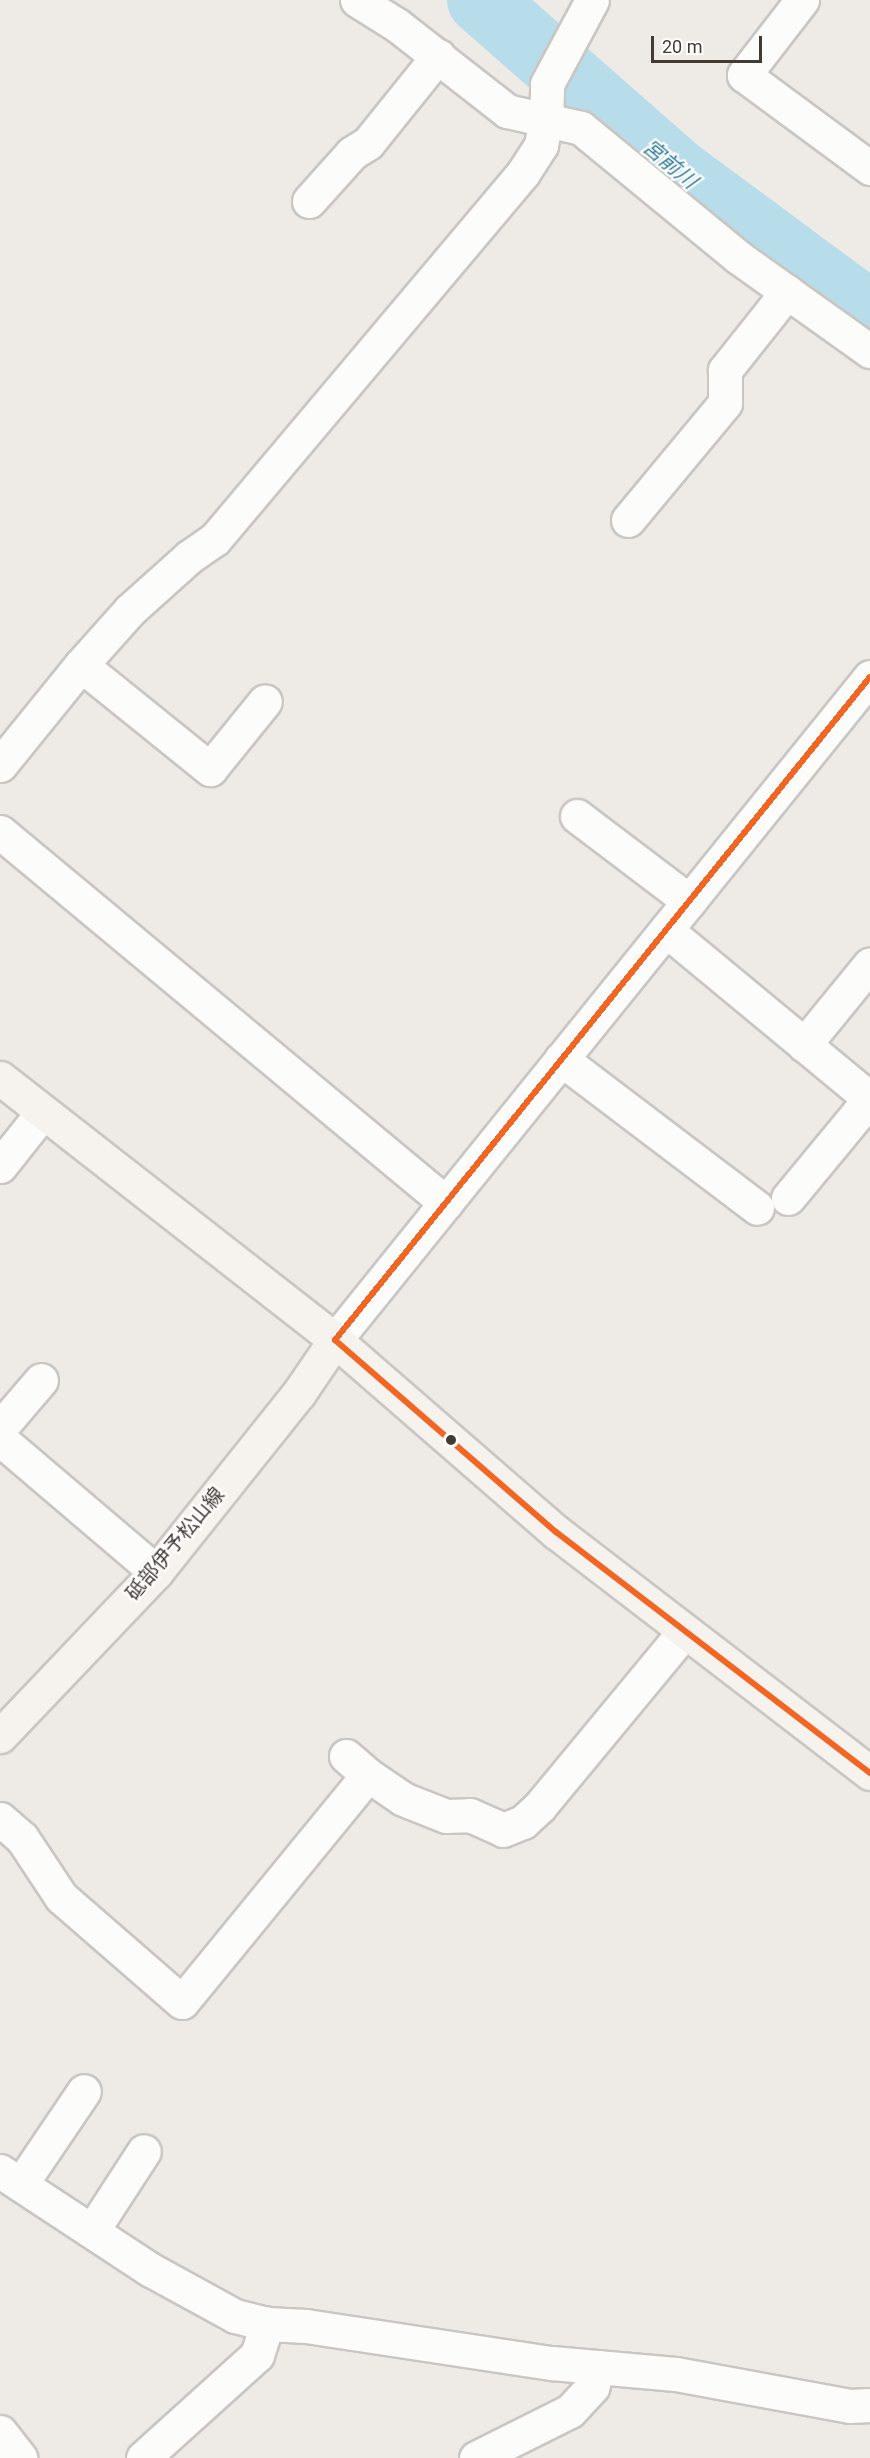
<!DOCTYPE html>
<meta charset="utf-8">
<style>
body{margin:0}
#map{position:relative;width:870px;height:2458px;overflow:hidden;background:#eeeae6;font-family:Roboto,"Noto Sans JP",sans-serif}
div>[style]{position:absolute}
.river>*{height:68px;margin:-34px;padding:0 34px;transform-origin:34px;border-radius:34px;background:#b8ddea}
.roads{filter:drop-shadow(2px 0 #cac6c3) drop-shadow(-2px 0 #cac6c3) drop-shadow(0 2px #cac6c3) drop-shadow(0 -2px #cac6c3)}
.minor>*{height:33px;margin:-16.5px;padding:0 16.5px;transform-origin:16.5px;border-radius:16.5px;background:#fcfcfb}
.secondary>*{height:33px;margin:-16.5px;padding:0 16.5px;transform-origin:16.5px;border-radius:16.5px;background:#f6f2ed}
.bus-1>*{height:6px;margin:-3px;padding:0 3px;transform-origin:3px;border-radius:3px;background:#f26522}
.dots>*{width:16px;height:16px;translate:-50% -50%;box-sizing:border-box;border:3px solid #fff;border-radius:50%}
span{translate:-50% -50%;white-space:nowrap;text-align:center;line-height:1.15;-webkit-text-stroke:4.5px #fff;paint-order:stroke}
.street-label{font-size:20px;color:#423b34}
.water-label{font-size:21px;color:#307c99;font-style:italic}
.scale{position:absolute;left:651px;top:36px;width:111px;height:27px;box-sizing:border-box;border:3px solid #423b34;border-top:0;padding-left:8px;font-size:18px;line-height:21px;white-space:nowrap;color:#423b34;-webkit-text-stroke:4px #fff;paint-order:stroke}
</style>
<div id="map">
<div class="river">
<div style="left:481px;top:0;width:262px;rotate:41.3deg"></div>
<div style="left:678px;top:173px;width:239px;rotate:36.5deg"></div>
</div>
<div class="roads">
<div class="minor">
<div style="left:357px;top:0;width:47px;rotate:32deg"></div>
<div style="left:397px;top:25px;width:140px;rotate:38deg"></div>
<div style="left:507px;top:111px;width:76px;rotate:12.9deg"></div>
<div style="left:581px;top:128px;width:203px;rotate:39.4deg"></div>
<div style="left:738px;top:257px;width:162px;rotate:35.5deg"></div>
<div style="left:802px;top:0;width:95px;rotate:127.7deg"></div>
<div style="left:744px;top:75px;width:157px;rotate:36.4deg"></div>
<div style="left:309px;top:201px;width:64px;rotate:-48.1deg"></div>
<div style="left:352px;top:153px;width:19px;rotate:-32deg"></div>
<div style="left:368px;top:143px;width:112px;rotate:-51.2deg"></div>
<div style="left:628px;top:520px;width:152px;rotate:-50.3deg"></div>
<div style="left:725px;top:403px;width:33px;rotate:-90deg"></div>
<div style="left:725px;top:370px;width:100px;rotate:-51.5deg"></div>
<div style="left:81px;top:665px;width:166px;rotate:38.9deg"></div>
<div style="left:210px;top:769px;width:87px;rotate:-51deg"></div>
<div style="left:0;top:765px;width:129px;rotate:-51deg"></div>
<div style="left:81px;top:665px;width:74px;rotate:-48.3deg"></div>
<div style="left:130px;top:610px;width:79px;rotate:-41.9deg"></div>
<div style="left:189px;top:557px;width:32px;rotate:-35deg"></div>
<div style="left:215px;top:539px;width:478px;rotate:-49.9deg"></div>
<div style="left:523px;top:173px;width:33px;rotate:-57deg"></div>
<div style="left:541px;top:145px;width:25px;rotate:-79deg"></div>
<div style="left:546px;top:120px;width:36px;rotate:-88deg"></div>
<div style="left:547px;top:84px;width:95px;rotate:-61.8deg"></div>
<div style="left:577px;top:816px;width:141px;rotate:37.2deg"></div>
<div style="left:0;top:832px;width:580px;rotate:39.75deg"></div>
<div style="left:666px;top:930px;width:265px;rotate:39.6deg"></div>
<div style="left:804px;top:1045px;width:104px;rotate:-50.8deg"></div>
<div style="left:561px;top:1059px;width:246px;rotate:37.2deg"></div>
<div style="left:0;top:1166px;width:69px;rotate:-51.5deg"></div>
<div style="left:788px;top:1198px;width:129px;rotate:-50.4deg"></div>
<div style="left:335px;top:1340px;width:852px;rotate:-51.1deg"></div>
<div style="left:0;top:1428px;width:63px;rotate:-49.5deg"></div>
<div style="left:0;top:1439px;width:205px;rotate:40.4deg"></div>
<div style="left:346px;top:1756px;width:29px;rotate:41deg"></div>
<div style="left:368px;top:1775px;width:42px;rotate:34.4deg"></div>
<div style="left:403px;top:1799px;width:46px;rotate:21.6deg"></div>
<div style="left:446px;top:1816px;width:24px;rotate:-2deg"></div>
<div style="left:470px;top:1815px;width:36px;rotate:24deg"></div>
<div style="left:503px;top:1830px;width:22px;rotate:-22deg"></div>
<div style="left:523px;top:1822px;width:23px;rotate:-43deg"></div>
<div style="left:540px;top:1806px;width:227px;rotate:-50.4deg"></div>
<div style="left:0;top:1819px;width:29px;rotate:41deg"></div>
<div style="left:22px;top:1838px;width:71px;rotate:56.5deg"></div>
<div style="left:61px;top:1897px;width:160px;rotate:41deg"></div>
<div style="left:182px;top:2002px;width:293px;rotate:-50.7deg"></div>
<div style="left:0;top:2171px;width:181px;rotate:33.3deg"></div>
<div style="left:151px;top:2270px;width:96px;rotate:28.7deg"></div>
<div style="left:235px;top:2316px;width:33px;rotate:14deg"></div>
<div style="left:267px;top:2324px;width:39px;rotate:3deg"></div>
<div style="left:306px;top:2326px;width:249px;rotate:8.6deg"></div>
<div style="left:552px;top:2363px;width:124px;rotate:5.1deg"></div>
<div style="left:676px;top:2374px;width:177px;rotate:10.4deg"></div>
<div style="left:850px;top:2406px;width:20px;rotate:-3deg"></div>
<div style="left:21px;top:2184px;width:112px;rotate:-55.9deg"></div>
<div style="left:92px;top:2231px;width:95px;rotate:-57deg"></div>
<div style="left:0;top:2432px;width:33px;rotate:52deg"></div>
<div style="left:143px;top:2458px;width:154px;rotate:-42.1deg"></div>
<div style="left:257px;top:2355px;width:33px;rotate:-72deg"></div>
<div style="left:476px;top:2458px;width:105px;rotate:-26.6deg"></div>
<div style="left:570px;top:2411px;width:33px;rotate:-47deg"></div>
<div style="left:592px;top:2387px;width:21px;rotate:-73deg"></div>
</div>
<div class="secondary">
<div style="left:0;top:1078px;width:425px;rotate:38deg"></div>
<div style="left:335px;top:1340px;width:293px;rotate:41deg"></div>
<div style="left:556px;top:1532px;width:396px;rotate:37.5deg"></div>
<div style="left:0;top:1736px;width:226px;rotate:-46.4deg"></div>
<div style="left:156px;top:1572px;width:229px;rotate:-51.4deg"></div>
<div style="left:299px;top:1393px;width:64px;rotate:-55.8deg"></div>
</div>
</div>
<div class="bus-1">
<div style="left:335px;top:1340px;width:852px;rotate:-51.1deg"></div>
<div style="left:335px;top:1340px;width:293px;rotate:41deg"></div>
<div style="left:556px;top:1532px;width:396px;rotate:37.5deg"></div>
</div>
<div class="dots">
<div style="left:451px;top:1440px;background:#423b34"></div>
</div>
<div class="street-label">
<span style="left:175px;top:1544px;rotate:-50deg">砥部伊予松山線</span>
</div>
<div class="water-label">
<span style="left:670px;top:164px;rotate:40deg">宮前川</span>
</div>
<div class="scale">20 m</div>
</div>
